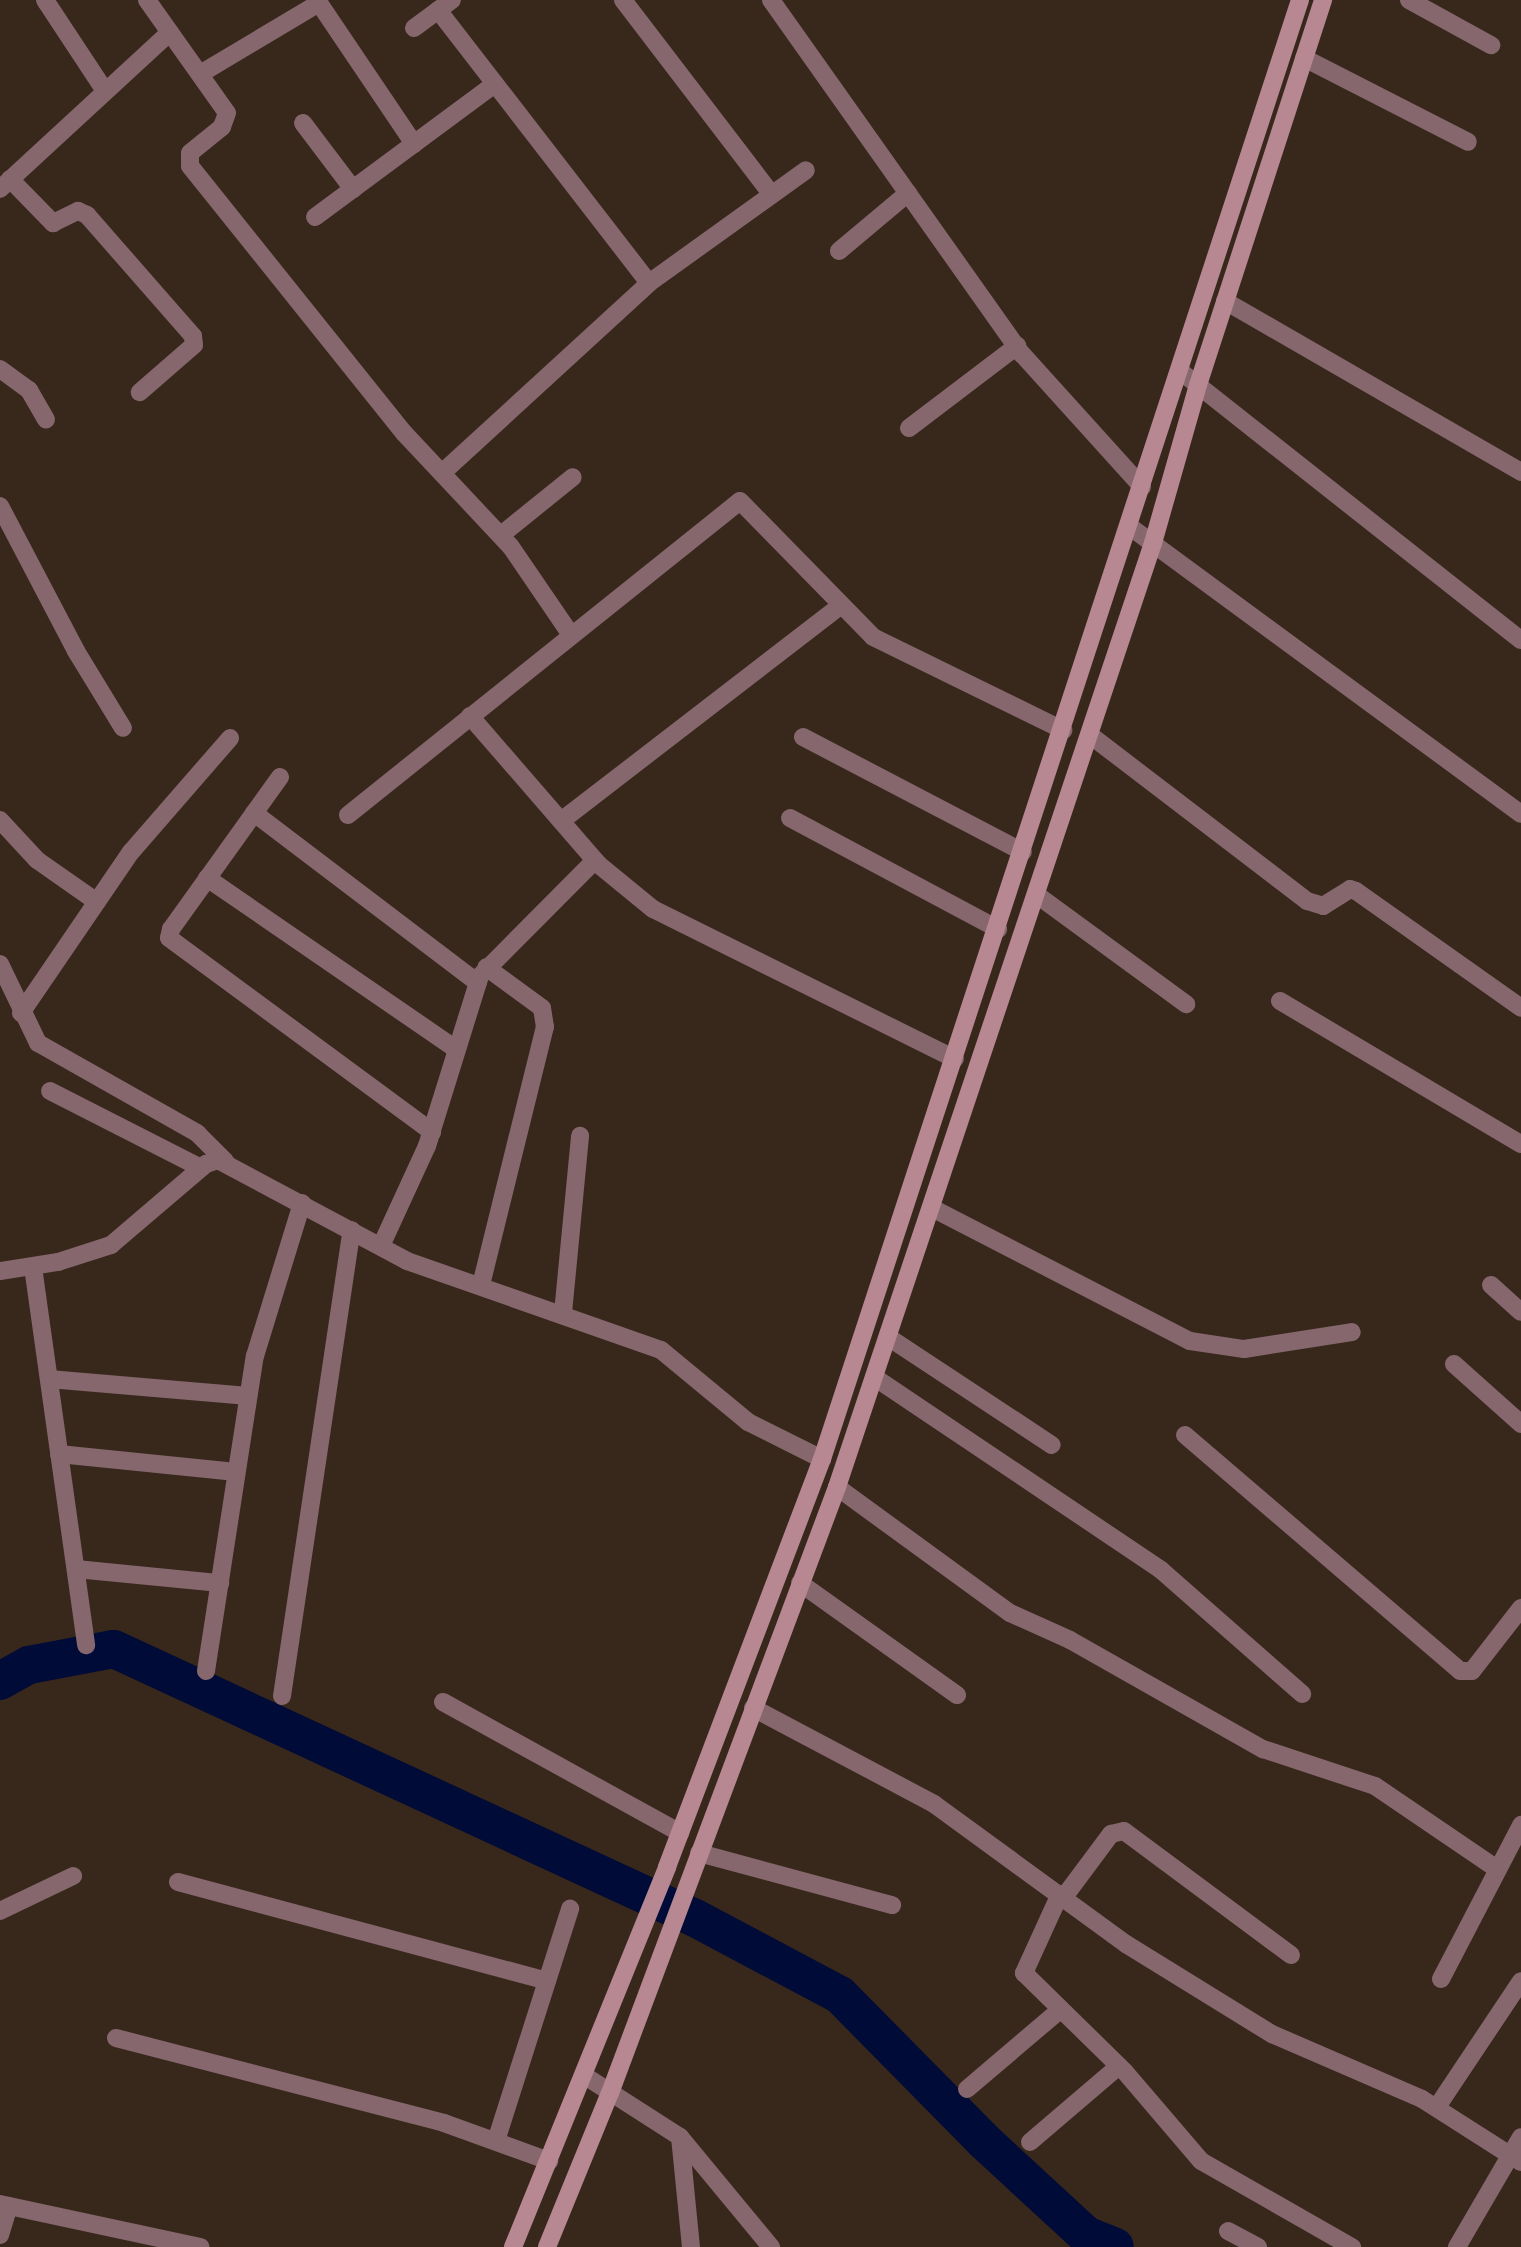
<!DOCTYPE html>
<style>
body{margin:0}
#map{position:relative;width:1521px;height:2247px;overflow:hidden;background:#38271b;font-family:"IBM Plex Sans",sans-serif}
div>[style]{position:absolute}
.river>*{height:38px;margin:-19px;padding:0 19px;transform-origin:19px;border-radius:19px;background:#000b37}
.street>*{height:18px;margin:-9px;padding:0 9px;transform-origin:9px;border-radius:9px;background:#85676d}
.secondary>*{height:18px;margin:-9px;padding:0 9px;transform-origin:9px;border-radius:9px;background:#b78792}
span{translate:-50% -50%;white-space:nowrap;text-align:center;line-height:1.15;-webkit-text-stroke:6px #1a120c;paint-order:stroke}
</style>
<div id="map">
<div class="river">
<div style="left:0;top:1681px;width:33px;rotate:-29deg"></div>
<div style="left:29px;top:1665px;width:86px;rotate:-10.7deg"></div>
<div style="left:114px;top:1649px;width:642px;rotate:24.85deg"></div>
<div style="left:697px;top:1919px;width:162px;rotate:28deg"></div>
<div style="left:840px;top:1995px;width:205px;rotate:45.4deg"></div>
<div style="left:984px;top:2141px;width:139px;rotate:42.7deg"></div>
<div style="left:1086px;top:2235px;width:31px;rotate:22deg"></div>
</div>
<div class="street">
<div style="left:45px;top:0;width:109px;rotate:56.6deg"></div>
<div style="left:147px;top:0;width:138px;rotate:54.7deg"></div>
<div style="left:227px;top:113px;width:15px;rotate:110deg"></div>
<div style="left:222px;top:127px;width:41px;rotate:140.9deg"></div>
<div style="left:190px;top:153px;width:13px;rotate:90deg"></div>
<div style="left:190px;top:166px;width:342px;rotate:51.3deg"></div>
<div style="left:404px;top:433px;width:156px;rotate:46.8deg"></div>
<div style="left:511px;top:547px;width:107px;rotate:55.7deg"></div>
<div style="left:623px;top:0;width:245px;rotate:52.6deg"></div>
<div style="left:771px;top:0;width:434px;rotate:54.7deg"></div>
<div style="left:1022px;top:354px;width:179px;rotate:47.9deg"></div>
<div style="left:1409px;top:0;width:94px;rotate:28.8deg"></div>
<div style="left:438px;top:10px;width:345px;rotate:52.3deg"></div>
<div style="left:414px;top:28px;width:47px;rotate:-36.4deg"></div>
<div style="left:1304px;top:58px;width:184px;rotate:27.1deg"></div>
<div style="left:200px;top:74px;width:139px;rotate:-30.8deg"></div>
<div style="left:319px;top:3px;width:170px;rotate:56deg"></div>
<div style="left:303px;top:123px;width:83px;rotate:52.9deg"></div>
<div style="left:10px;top:179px;width:62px;rotate:45.7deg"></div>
<div style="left:53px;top:223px;width:28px;rotate:-26deg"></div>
<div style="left:78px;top:211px;width:10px;rotate:24deg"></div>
<div style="left:87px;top:215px;width:161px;rotate:48.8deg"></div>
<div style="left:193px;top:336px;width:9px;rotate:84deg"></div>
<div style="left:194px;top:345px;width:72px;rotate:139deg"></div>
<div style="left:0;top:189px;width:231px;rotate:-42.7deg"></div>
<div style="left:315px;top:217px;width:224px;rotate:-36.5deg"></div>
<div style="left:839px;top:251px;width:90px;rotate:-40deg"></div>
<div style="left:1225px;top:301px;width:342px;rotate:30deg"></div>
<div style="left:0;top:369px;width:36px;rotate:36deg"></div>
<div style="left:29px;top:390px;width:34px;rotate:60deg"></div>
<div style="left:1180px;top:371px;width:434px;rotate:38.3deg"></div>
<div style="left:909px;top:428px;width:136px;rotate:-37.2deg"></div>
<div style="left:442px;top:473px;width:281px;rotate:-42.5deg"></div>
<div style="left:649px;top:283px;width:193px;rotate:-35.7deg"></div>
<div style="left:0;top:506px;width:164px;rotate:62.3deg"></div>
<div style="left:76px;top:651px;width:90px;rotate:58.6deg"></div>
<div style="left:1129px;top:526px;width:486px;rotate:36.3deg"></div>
<div style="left:501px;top:535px;width:92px;rotate:-38.9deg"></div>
<div style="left:470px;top:716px;width:196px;rotate:49.1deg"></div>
<div style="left:598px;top:864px;width:71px;rotate:39.3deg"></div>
<div style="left:653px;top:909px;width:337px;rotate:26.4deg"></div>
<div style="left:1090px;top:735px;width:273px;rotate:37.4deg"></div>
<div style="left:1307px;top:901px;width:17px;rotate:17deg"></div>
<div style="left:1323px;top:906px;width:32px;rotate:-32deg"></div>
<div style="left:1350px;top:889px;width:6px;rotate:18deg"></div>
<div style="left:1356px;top:891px;width:202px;rotate:35.3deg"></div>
<div style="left:803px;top:737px;width:248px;rotate:27.6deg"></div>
<div style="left:280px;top:777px;width:187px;rotate:125.6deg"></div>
<div style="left:171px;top:929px;width:9px;rotate:103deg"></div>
<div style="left:169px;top:938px;width:327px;rotate:36.4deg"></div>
<div style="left:254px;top:813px;width:281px;rotate:37.2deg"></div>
<div style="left:348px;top:815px;width:502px;rotate:-38.7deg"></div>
<div style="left:740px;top:501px;width:190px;rotate:45.6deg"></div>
<div style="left:873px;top:637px;width:212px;rotate:26.1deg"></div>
<div style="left:790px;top:818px;width:236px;rotate:28.1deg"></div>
<div style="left:0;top:820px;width:54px;rotate:47.2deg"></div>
<div style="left:37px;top:860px;width:73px;rotate:35deg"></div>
<div style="left:561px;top:821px;width:352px;rotate:-37.6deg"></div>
<div style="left:207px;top:878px;width:303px;rotate:34.5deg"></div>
<div style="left:1037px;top:895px;width:185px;rotate:36.2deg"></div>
<div style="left:0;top:964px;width:88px;rotate:64.3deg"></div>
<div style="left:38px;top:1043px;width:183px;rotate:29.5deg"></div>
<div style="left:197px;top:1133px;width:40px;rotate:45deg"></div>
<div style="left:1280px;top:1001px;width:280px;rotate:30.7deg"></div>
<div style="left:21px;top:1013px;width:195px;rotate:-55.7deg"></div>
<div style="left:131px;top:852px;width:151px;rotate:-49deg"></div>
<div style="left:50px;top:1091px;width:169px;rotate:27deg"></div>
<div style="left:932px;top:1208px;width:290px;rotate:27.3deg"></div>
<div style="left:1190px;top:1341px;width:55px;rotate:8.4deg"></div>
<div style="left:1244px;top:1349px;width:109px;rotate:-8.9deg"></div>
<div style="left:381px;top:1246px;width:110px;rotate:-65.3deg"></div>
<div style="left:427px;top:1146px;width:178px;rotate:-72.7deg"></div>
<div style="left:480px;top:976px;width:163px;rotate:-45.2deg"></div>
<div style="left:33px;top:1267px;width:382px;rotate:82deg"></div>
<div style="left:0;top:1271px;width:59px;rotate:-8.8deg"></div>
<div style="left:58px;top:1262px;width:56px;rotate:-17.8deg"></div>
<div style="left:111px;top:1245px;width:125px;rotate:-40.5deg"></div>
<div style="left:206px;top:1164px;width:13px;rotate:-18deg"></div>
<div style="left:218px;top:1160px;width:214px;rotate:28.1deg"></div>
<div style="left:407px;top:1261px;width:269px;rotate:19.3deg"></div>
<div style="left:661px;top:1350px;width:113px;rotate:39.6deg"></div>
<div style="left:748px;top:1422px;width:83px;rotate:26.6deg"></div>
<div style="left:481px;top:1285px;width:266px;rotate:-76.1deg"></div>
<div style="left:545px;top:1027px;width:19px;rotate:-99deg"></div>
<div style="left:542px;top:1008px;width:69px;rotate:-143.8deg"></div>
<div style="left:1491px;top:1285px;width:40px;rotate:42deg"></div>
<div style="left:563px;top:1313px;width:178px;rotate:-84.5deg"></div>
<div style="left:888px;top:1337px;width:196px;rotate:33.4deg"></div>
<div style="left:1454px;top:1364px;width:90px;rotate:41.8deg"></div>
<div style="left:874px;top:1377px;width:346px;rotate:33.9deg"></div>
<div style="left:1161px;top:1570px;width:188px;rotate:41.3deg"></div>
<div style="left:49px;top:1379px;width:200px;rotate:4.9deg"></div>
<div style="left:1185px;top:1435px;width:362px;rotate:40.6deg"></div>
<div style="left:1460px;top:1671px;width:12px"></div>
<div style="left:1472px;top:1671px;width:80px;rotate:-52.1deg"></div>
<div style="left:59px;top:1454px;width:178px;rotate:5.8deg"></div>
<div style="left:837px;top:1487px;width:214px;rotate:36.1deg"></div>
<div style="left:1010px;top:1613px;width:66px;rotate:24.2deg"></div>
<div style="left:1070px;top:1640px;width:222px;rotate:29.5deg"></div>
<div style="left:1263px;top:1749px;width:118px;rotate:18.3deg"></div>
<div style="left:1375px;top:1786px;width:148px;rotate:34.2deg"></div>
<div style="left:76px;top:1569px;width:145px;rotate:5.6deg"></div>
<div style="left:800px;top:1583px;width:193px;rotate:35.5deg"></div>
<div style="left:206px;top:1671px;width:319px;rotate:-81.2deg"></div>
<div style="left:255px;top:1356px;width:160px;rotate:-72.9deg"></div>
<div style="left:282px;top:1696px;width:471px;rotate:-81.5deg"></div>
<div style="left:443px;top:1702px;width:271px;rotate:28.9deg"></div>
<div style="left:753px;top:1708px;width:205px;rotate:27.9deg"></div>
<div style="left:934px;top:1804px;width:238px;rotate:36.1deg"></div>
<div style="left:1126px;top:1944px;width:172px;rotate:31.7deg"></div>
<div style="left:1272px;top:2034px;width:163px;rotate:23.4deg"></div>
<div style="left:1422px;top:2099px;width:117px;rotate:32.5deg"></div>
<div style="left:699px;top:1853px;width:200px;rotate:15.1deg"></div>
<div style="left:178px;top:1882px;width:382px;rotate:15deg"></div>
<div style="left:1060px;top:1894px;width:87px;rotate:114.5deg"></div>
<div style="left:1024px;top:1973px;width:141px;rotate:44.4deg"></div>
<div style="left:1125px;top:2072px;width:117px;rotate:49.5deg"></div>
<div style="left:1201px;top:2161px;width:174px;rotate:29.7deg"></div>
<div style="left:1064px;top:1897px;width:79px;rotate:-53.3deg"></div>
<div style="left:1111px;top:1834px;width:13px;rotate:-13deg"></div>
<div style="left:1124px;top:1831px;width:208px;rotate:36.6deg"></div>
<div style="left:0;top:1911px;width:81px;rotate:-25.6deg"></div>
<div style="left:1441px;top:1979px;width:174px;rotate:-62.5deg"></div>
<div style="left:116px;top:2038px;width:339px;rotate:14.5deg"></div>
<div style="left:444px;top:2123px;width:112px;rotate:19.9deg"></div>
<div style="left:585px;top:2076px;width:113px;rotate:32.7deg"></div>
<div style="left:680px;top:2137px;width:143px;rotate:50.4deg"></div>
<div style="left:967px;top:2089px;width:123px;rotate:-40.4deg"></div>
<div style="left:1437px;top:2107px;width:151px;rotate:-56.3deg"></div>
<div style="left:680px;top:2137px;width:111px;rotate:84.3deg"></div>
<div style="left:496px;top:2141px;width:244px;rotate:-72.3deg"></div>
<div style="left:1030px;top:2142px;width:117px;rotate:-40.5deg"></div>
<div style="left:0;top:2204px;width:205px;rotate:12.1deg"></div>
<div style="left:1228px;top:2231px;width:34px;rotate:28deg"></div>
<div style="left:0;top:2235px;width:30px;rotate:-73deg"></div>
<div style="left:1457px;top:2247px;width:127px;rotate:-59.8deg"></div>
</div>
<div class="secondary">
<div style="left:513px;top:2247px;width:410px;rotate:-67.9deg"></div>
<div style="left:667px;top:1867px;width:436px;rotate:-69.2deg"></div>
<div style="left:822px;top:1459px;width:1535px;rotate:-71.86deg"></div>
<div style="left:547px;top:2247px;width:166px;rotate:-67.8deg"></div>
<div style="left:610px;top:2093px;width:647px;rotate:-69.46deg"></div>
<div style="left:837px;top:1487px;width:995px;rotate:-71.49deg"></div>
<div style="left:1153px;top:543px;width:164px;rotate:-74.1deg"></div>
<div style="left:1198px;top:385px;width:405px;rotate:-72deg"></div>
</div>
</div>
